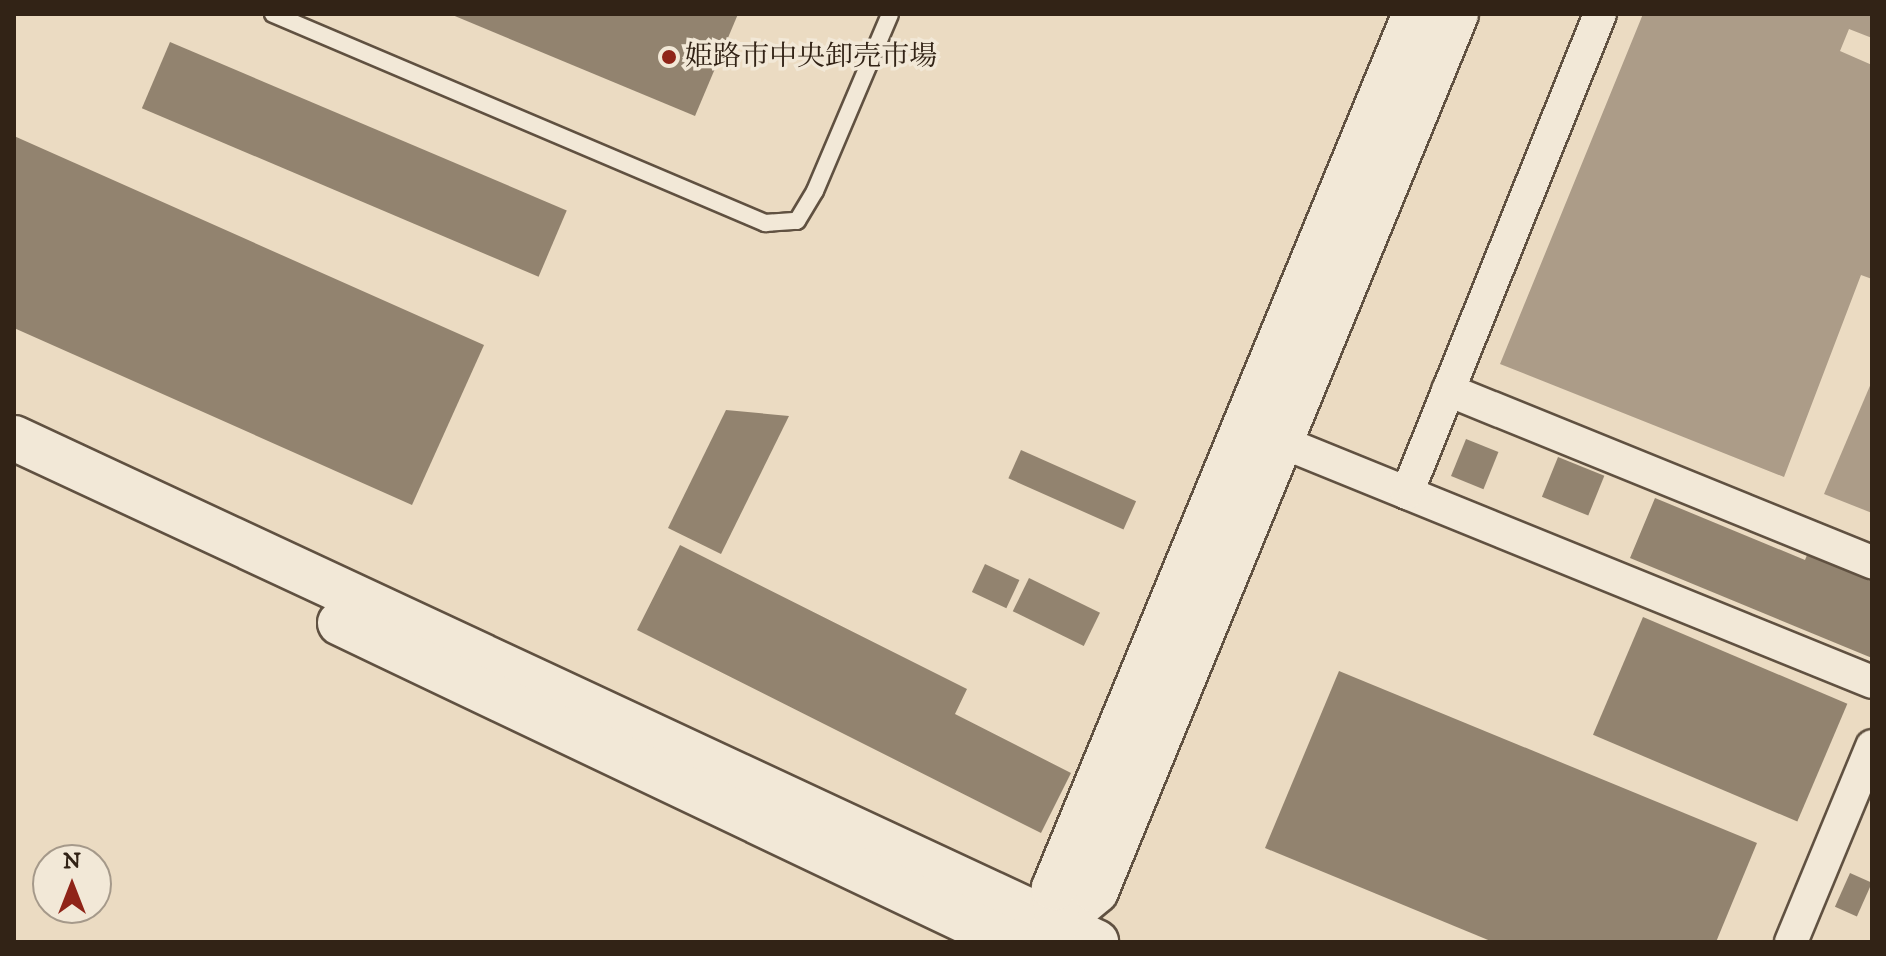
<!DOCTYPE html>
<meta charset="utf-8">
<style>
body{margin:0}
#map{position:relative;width:1886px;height:956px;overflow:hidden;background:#ebdbc2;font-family:"IM FELL DW Pica","Noto Serif JP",serif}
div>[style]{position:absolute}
.water>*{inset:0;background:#ac9c88}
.building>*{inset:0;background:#92836f;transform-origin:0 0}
.roads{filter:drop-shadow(2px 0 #605141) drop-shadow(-2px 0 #605141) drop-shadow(0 2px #605141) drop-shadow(0 -2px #605141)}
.lane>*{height:16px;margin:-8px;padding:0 8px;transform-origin:8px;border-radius:8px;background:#f2e8d7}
.street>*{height:32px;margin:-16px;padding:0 16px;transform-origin:16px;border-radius:16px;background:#f2e8d7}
.secondary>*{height:44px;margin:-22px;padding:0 22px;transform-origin:22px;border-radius:22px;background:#f2e8d7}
.dots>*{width:22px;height:22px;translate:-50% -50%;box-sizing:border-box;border:4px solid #f2e8d7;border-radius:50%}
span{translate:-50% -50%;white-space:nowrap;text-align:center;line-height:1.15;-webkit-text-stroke:7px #f2e8d7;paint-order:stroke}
.poi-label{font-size:28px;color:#322316}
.left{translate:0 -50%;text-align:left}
.frame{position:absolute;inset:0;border:16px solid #322316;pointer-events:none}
.north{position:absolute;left:32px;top:844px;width:80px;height:80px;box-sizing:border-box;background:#f2e8d7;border:2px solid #a5998a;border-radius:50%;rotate:0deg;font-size:22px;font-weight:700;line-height:32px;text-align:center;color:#322316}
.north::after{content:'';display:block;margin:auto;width:28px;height:36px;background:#8f2418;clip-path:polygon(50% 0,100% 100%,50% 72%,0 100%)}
</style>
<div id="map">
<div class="water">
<div style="clip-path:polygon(1643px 14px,1872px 14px,1872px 38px,1849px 29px,1840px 51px,1872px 65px,1872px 279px,1861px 275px,1784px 477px,1500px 364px)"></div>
<div style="clip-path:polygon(1872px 381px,1872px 513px,1824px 494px)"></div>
</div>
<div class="building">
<div style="clip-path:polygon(450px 14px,738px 14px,695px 116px)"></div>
<div style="left:170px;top:42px;width:431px;height:72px;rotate:23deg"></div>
<div style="clip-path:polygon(14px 136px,484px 345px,412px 505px,14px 328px)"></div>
<div style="clip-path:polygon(726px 410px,789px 416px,721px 554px,668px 528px)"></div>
<div style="left:1466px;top:439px;width:35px;height:40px;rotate:22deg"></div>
<div style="left:1021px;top:450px;width:126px;height:31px;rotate:24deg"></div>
<div style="left:1558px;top:457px;width:50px;height:43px;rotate:22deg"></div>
<div style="clip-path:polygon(1655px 498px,1805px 560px,1809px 550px,1872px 575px,1872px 658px,1630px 558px)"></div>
<div style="clip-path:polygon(680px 545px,967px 689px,955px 714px,1071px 773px,1041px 833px,637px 630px)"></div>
<div style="left:985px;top:564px;width:38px;height:31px;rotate:25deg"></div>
<div style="left:1029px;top:578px;width:79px;height:37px;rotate:26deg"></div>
<div style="left:1643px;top:617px;width:222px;height:128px;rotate:23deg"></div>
<div style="clip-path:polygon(1339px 671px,1757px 843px,1716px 942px,1493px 942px,1265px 848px)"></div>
<div style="left:1850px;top:873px;width:24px;height:37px;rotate:24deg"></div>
</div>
<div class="roads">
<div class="lane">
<div style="left:273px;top:14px;width:535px;rotate:23.02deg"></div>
<div style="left:765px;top:223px;width:32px;rotate:-4deg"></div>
<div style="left:797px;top:221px;width:35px;rotate:-59deg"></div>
<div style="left:815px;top:191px;width:192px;rotate:-67deg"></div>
</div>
<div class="street">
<div style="left:1448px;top:390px;width:458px;rotate:22.1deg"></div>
<div style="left:1262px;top:434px;width:658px;rotate:22.12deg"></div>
<div style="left:1407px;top:493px;width:516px;rotate:-68.05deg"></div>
<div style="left:1791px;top:942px;width:212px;rotate:-67.5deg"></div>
</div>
<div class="secondary">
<div style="left:14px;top:438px;width:1194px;rotate:24.98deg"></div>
<div style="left:340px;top:623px;width:742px;rotate:25.46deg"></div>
<div style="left:1057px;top:924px;width:51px;rotate:-40.2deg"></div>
<div style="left:1096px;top:891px;width:948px;rotate:-67.68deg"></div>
<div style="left:1046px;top:942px;width:21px;rotate:-59deg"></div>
<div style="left:1057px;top:924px;width:36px;rotate:-95deg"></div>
<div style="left:1054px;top:888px;width:946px;rotate:-67.56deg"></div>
</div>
</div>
<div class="dots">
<div style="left:669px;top:57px;background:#8f2418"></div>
</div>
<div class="poi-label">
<span class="left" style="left:685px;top:57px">姫路市中央卸売市場</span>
</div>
<div class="frame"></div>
<div class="north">N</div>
</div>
